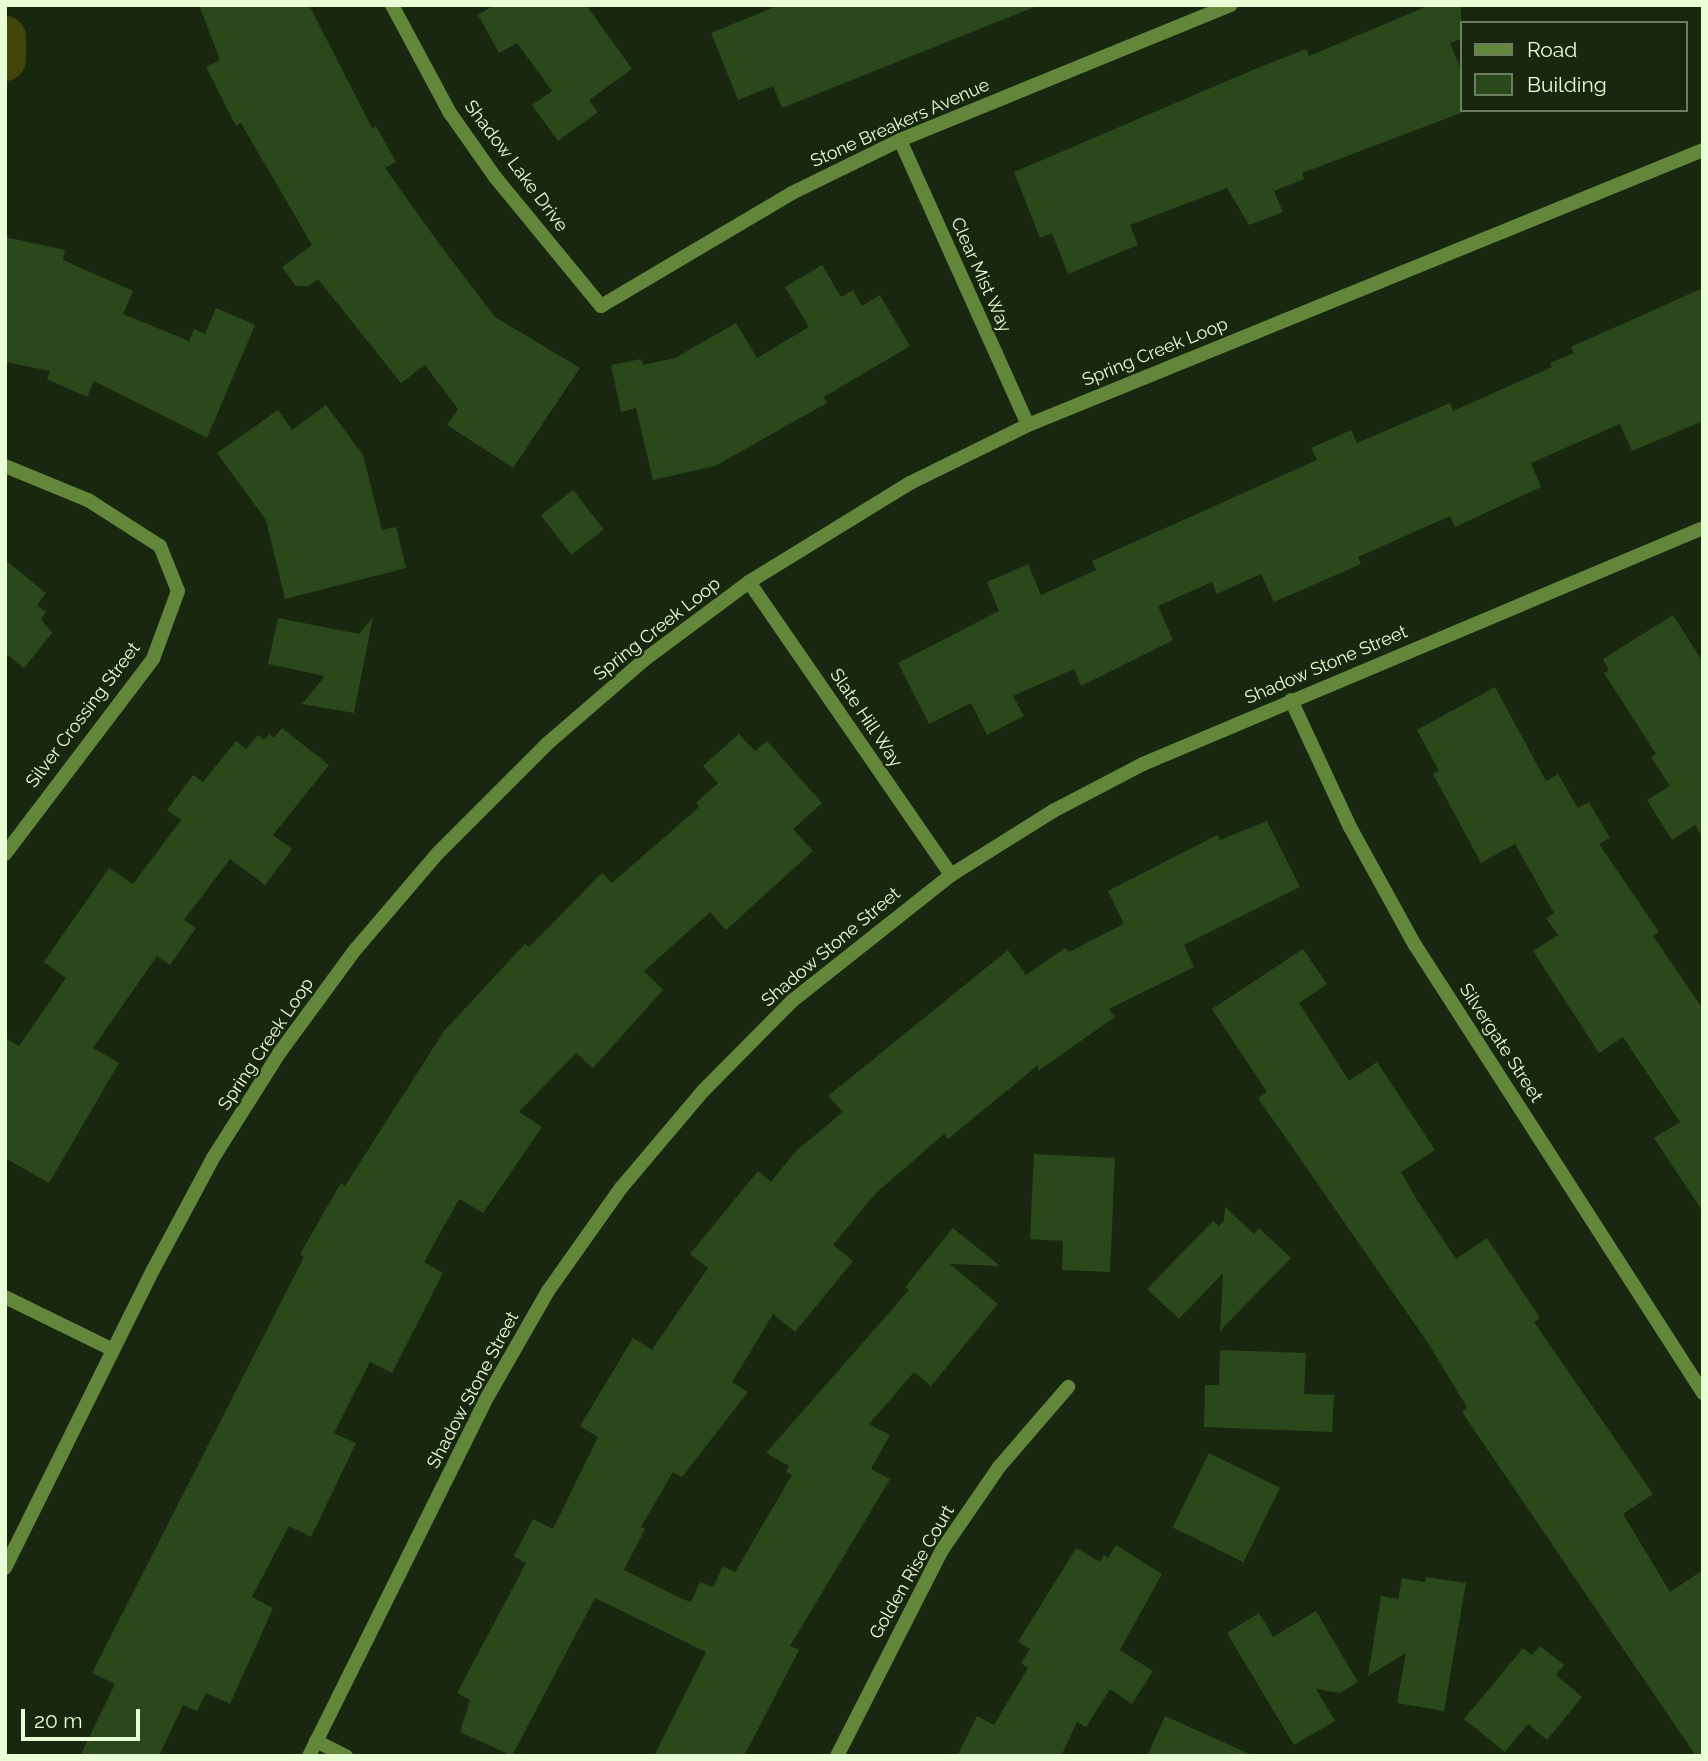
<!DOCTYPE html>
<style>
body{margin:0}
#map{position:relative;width:1708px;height:1761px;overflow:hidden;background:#18270f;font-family:Raleway,sans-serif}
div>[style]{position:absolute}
.canal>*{height:42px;margin:-21px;padding:0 21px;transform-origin:21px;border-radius:21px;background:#41450a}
.building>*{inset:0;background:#2b481b;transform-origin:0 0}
.minor>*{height:14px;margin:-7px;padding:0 7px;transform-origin:7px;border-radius:7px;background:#62863a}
.tertiary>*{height:14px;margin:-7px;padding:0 7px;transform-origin:7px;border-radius:7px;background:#62863a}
span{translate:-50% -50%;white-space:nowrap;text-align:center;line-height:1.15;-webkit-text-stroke:5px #18270f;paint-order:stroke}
.street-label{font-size:18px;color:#e8ffd5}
.frame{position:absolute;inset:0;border:7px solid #e8ffd5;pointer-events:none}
.legend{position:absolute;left:1460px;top:21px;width:228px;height:91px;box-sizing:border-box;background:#18270f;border:2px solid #6b7d5e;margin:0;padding:9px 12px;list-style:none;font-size:21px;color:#e8ffd5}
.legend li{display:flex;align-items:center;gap:14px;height:35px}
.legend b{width:35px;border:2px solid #6b7d5e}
.scale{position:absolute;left:21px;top:1709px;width:119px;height:32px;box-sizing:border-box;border:4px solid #e8ffd5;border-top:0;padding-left:9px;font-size:21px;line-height:24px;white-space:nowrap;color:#e8ffd5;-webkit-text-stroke:5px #18270f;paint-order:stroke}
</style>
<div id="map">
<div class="canal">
<div style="left:5px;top:37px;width:23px;rotate:90deg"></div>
</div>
<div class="building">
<div style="clip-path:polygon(199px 5px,309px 5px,372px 128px,376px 126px,396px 162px,385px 168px,440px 245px,495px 317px,580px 368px,513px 468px,447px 425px,458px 409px,425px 365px,401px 383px,318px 279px,309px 286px,296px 286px,282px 267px,312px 245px,241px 123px,236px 126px,206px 67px,220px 60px)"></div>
<div style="clip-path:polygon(495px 5px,586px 5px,632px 69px,589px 100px,598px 112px,558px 141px,532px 105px,552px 91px,517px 43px,499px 53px,478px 15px)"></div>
<div style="clip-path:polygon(779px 5px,1037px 5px,1037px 6px,782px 108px,773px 86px,738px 100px,711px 33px)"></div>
<div style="clip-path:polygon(1430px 5px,1461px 5px,1461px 39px,1450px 43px,1461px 70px,1461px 113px,1302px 173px,1304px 179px,1274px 191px,1283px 212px,1249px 225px,1227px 188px,1130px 225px,1138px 245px,1068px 274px,1052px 233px,1040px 238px,1014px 172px,1255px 69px,1306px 49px,1309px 56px)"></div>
<div style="clip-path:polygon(5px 237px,65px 250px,63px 260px,133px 291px,123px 314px,189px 341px,194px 329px,205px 334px,216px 308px,255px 325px,207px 438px,94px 381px,87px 397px,47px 379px,50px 371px,5px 362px)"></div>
<div style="clip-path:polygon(822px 265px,841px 297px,853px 290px,862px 306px,880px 295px,910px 346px,824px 397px,827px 403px,715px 466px,653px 480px,636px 408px,621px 412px,611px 365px,641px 359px,643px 365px,675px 358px,736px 323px,757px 358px,809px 327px,785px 287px)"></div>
<div style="clip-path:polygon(1703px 288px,1703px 421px,1632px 451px,1620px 424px,1531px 463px,1541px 487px,1455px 527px,1450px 516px,1358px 557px,1361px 564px,1274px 602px,1261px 574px,1217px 594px,1212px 582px,1158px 606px,1173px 640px,1081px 686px,1074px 669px,1013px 696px,1024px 716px,987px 735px,971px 703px,929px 724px,898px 663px,999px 611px,987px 582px,1028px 564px,1041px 595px,1096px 570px,1092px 561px,1317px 460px,1311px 448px,1351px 430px,1357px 443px,1450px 403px,1453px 411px,1552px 367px,1550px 363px,1574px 353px,1571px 347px)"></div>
<div style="clip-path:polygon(326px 405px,363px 455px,382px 530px,396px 527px,406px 568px,285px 599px,266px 520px,217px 453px,278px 410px,292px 430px)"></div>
<div style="left:573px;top:490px;width:50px;height:41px;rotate:52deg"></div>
<div style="clip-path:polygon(5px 560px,46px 593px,37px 605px,46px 612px,41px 619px,52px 633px,24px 668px,5px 653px)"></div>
<div style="clip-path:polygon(1673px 615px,1703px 662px,1703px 838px,1695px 825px,1672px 840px,1647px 800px,1670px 786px,1651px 757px,1656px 754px,1604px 673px,1609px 670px,1603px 659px)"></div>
<div style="clip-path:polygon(373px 617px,354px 713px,302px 704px,325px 676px,268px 664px,278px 618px,359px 634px)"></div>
<div style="clip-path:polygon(1495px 687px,1546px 781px,1558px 774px,1578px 808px,1589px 802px,1610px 838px,1599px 844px,1659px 932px,1653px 936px,1703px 1009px,1703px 1212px,1654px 1138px,1680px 1122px,1623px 1037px,1599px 1053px,1533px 951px,1558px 935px,1546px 918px,1554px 913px,1515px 844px,1481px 863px,1433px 774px,1439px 771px,1417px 730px)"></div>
<div style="clip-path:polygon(282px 728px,329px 765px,273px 835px,292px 849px,265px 885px,230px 859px,184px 920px,196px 928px,170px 965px,157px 956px,93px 1048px,119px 1063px,49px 1183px,5px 1158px,5px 1038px,19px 1046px,66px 978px,44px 962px,109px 868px,133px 884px,181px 820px,167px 810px,193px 775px,203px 782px,236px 741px,246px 749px,258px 735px,264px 740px,269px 734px,274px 738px)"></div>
<div style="clip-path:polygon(739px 734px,755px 751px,767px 741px,822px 803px,793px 829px,813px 851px,726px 930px,710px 912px,644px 971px,663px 990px,593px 1068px,576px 1053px,519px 1112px,542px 1127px,483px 1213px,459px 1199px,424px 1262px,443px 1273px,392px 1373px,370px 1362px,334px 1433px,356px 1443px,311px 1537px,289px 1526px,252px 1597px,273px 1608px,230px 1704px,206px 1693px,197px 1711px,183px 1705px,159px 1756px,80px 1756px,115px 1684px,92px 1673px,304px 1257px,300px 1254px,341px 1183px,345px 1186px,444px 1031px,525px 944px,529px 947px,602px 873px,612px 883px,699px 807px,696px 803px,718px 783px,703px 766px)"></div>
<div style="clip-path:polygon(1267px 821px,1300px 887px,1184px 945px,1194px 967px,1109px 1009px,1115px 1017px,1038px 1071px,1038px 1065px,948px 1139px,944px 1134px,876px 1193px,833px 1245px,853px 1261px,795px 1332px,773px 1314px,732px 1382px,748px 1392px,682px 1477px,673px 1472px,641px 1527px,645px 1529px,624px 1570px,680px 1598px,691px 1602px,700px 1582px,713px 1587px,723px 1566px,735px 1572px,792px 1475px,786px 1472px,789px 1466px,766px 1453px,909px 1290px,905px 1287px,953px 1228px,1000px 1266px,950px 1264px,998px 1304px,931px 1386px,914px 1372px,869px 1424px,890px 1435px,871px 1469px,890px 1479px,790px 1646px,799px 1650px,744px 1756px,654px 1756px,706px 1652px,595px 1598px,512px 1756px,460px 1732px,470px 1700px,457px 1693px,526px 1563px,514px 1556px,533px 1519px,553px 1529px,598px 1437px,580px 1426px,633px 1338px,652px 1350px,708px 1268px,690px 1254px,758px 1171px,771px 1182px,795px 1152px,843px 1112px,828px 1096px,1008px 950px,1026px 975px,1065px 948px,1069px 952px,1124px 924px,1108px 891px,1217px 835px,1220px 840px)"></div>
<div style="clip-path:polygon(1303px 949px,1327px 984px,1299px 1003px,1349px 1081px,1377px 1062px,1435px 1150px,1401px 1172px,1417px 1200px,1456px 1259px,1487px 1238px,1540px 1318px,1534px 1322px,1653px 1494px,1623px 1514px,1670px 1592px,1703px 1570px,1703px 1756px,1696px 1756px,1462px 1412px,1467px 1407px,1428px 1343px,1258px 1098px,1267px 1092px,1212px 1009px)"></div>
<div style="clip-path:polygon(1034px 1154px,1115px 1158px,1110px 1272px,1062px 1270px,1063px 1241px,1030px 1239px)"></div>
<div style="clip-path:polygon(1225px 1207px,1254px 1234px,1259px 1228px,1291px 1258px,1220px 1331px,1223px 1273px,1179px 1319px,1147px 1289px,1213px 1221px,1219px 1226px,1224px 1221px)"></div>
<div style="clip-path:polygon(1220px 1350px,1306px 1353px,1304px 1394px,1334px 1395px,1332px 1432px,1204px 1427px,1205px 1385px,1219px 1385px)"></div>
<div style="left:1209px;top:1453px;width:79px;height:83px;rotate:26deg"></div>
<div style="clip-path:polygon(1116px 1545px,1162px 1574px,1120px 1650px,1153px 1671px,1132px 1704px,1110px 1689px,1086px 1727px,1077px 1722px,1061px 1756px,957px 1756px,977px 1716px,994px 1725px,1028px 1668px,1021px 1663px,1030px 1649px,1018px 1642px,1076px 1548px,1100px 1562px,1104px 1555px,1108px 1558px)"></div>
<div style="clip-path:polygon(1426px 1577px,1466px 1583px,1444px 1711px,1397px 1703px,1406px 1653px,1368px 1676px,1381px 1596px,1398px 1599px,1402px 1578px,1425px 1582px)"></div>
<div style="clip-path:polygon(1316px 1611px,1358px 1682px,1340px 1693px,1316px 1689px,1335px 1721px,1294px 1745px,1227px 1633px,1259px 1613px,1273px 1637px)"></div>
<div style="clip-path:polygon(1540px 1646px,1564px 1665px,1556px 1675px,1582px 1697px,1547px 1740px,1528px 1724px,1505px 1752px,1464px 1719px,1523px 1648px,1532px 1655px)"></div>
<div style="clip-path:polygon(1165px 1716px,1254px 1756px,1147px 1756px)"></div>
</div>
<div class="minor">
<div style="left:392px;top:5px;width:123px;rotate:61.8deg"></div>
<div style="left:450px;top:113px;width:78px;rotate:54.9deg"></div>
<div style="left:495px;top:177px;width:167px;rotate:50.6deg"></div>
<div style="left:601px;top:306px;width:222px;rotate:-30.6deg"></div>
<div style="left:792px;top:193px;width:120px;rotate:-26.1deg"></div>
<div style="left:900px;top:140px;width:357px;rotate:-22.2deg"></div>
<div style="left:900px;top:140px;width:312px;rotate:65.8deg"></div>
<div style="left:5px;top:466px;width:90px;rotate:22.3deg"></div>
<div style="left:88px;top:500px;width:85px;rotate:32.6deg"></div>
<div style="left:160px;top:546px;width:48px;rotate:68.2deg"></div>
<div style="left:178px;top:591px;width:72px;rotate:110.2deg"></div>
<div style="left:153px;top:659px;width:245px;rotate:127.2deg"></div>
<div style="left:749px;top:582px;width:356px;rotate:55.4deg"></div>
<div style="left:1291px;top:700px;width:140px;rotate:65.1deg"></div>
<div style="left:1350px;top:827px;width:135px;rotate:61.2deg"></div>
<div style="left:1415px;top:945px;width:533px;rotate:57.26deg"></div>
<div style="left:5px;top:1297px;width:120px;rotate:26.1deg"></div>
<div style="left:316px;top:1741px;width:34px;rotate:27deg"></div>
<div style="left:309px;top:1756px;width:396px;rotate:-63.6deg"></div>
<div style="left:485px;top:1401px;width:127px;rotate:-60.2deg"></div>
<div style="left:548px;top:1291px;width:126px;rotate:-54.7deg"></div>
<div style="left:621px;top:1188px;width:127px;rotate:-49.8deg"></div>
<div style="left:703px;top:1091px;width:127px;rotate:-45.3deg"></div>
<div style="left:792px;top:1001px;width:203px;rotate:-38.4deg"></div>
<div style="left:951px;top:875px;width:120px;rotate:-32.1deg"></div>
<div style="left:1053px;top:811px;width:102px;rotate:-27.6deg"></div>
<div style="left:1143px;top:764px;width:608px;rotate:-22.85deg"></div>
<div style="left:837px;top:1756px;width:231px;rotate:-63deg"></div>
<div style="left:942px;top:1550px;width:101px;rotate:-55.5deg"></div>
<div style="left:999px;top:1467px;width:106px;rotate:-49.2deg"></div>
</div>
<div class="tertiary">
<div style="left:5px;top:1568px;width:333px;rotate:-63.6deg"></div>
<div style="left:153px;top:1270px;width:127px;rotate:-61.8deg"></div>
<div style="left:213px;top:1158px;width:125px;rotate:-57.7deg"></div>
<div style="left:280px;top:1052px;width:127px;rotate:-53.7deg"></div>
<div style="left:355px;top:950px;width:126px;rotate:-49.5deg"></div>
<div style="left:437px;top:854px;width:157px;rotate:-45deg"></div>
<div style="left:548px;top:743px;width:127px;rotate:-40.8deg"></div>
<div style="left:644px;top:660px;width:131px;rotate:-36.6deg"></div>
<div style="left:749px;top:582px;width:189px;rotate:-31.6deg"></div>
<div style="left:910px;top:483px;width:131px;rotate:-26.2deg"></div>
<div style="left:1028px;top:425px;width:729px;rotate:-22.17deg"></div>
</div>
<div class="street-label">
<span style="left:900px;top:123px;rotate:-24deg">Stone Breakers Avenue</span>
<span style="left:516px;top:166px;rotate:53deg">Shadow Lake Drive</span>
<span style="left:981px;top:275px;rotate:66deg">Clear Mist Way</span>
<span style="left:1155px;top:352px;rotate:-22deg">Spring Creek Loop</span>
<span style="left:657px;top:629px;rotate:-38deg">Spring Creek Loop</span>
<span style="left:1326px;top:665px;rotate:-23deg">Shadow Stone Street</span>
<span style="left:83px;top:715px;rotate:-53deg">Silver Crossing Street</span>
<span style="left:866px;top:718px;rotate:56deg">Slate Hill Way</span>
<span style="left:831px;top:947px;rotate:-40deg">Shadow Stone Street</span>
<span style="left:1501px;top:1043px;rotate:57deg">Silvergate Street</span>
<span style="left:266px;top:1044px;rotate:-56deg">Spring Creek Loop</span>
<span style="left:473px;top:1390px;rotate:-62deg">Shadow Stone Street</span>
<span style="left:912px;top:1572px;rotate:-60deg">Golden Rise Court</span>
</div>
<div class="frame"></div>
<ul class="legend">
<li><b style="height:9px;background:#62863a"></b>Road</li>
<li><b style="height:19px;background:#2b481b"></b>Building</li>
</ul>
<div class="scale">20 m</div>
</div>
